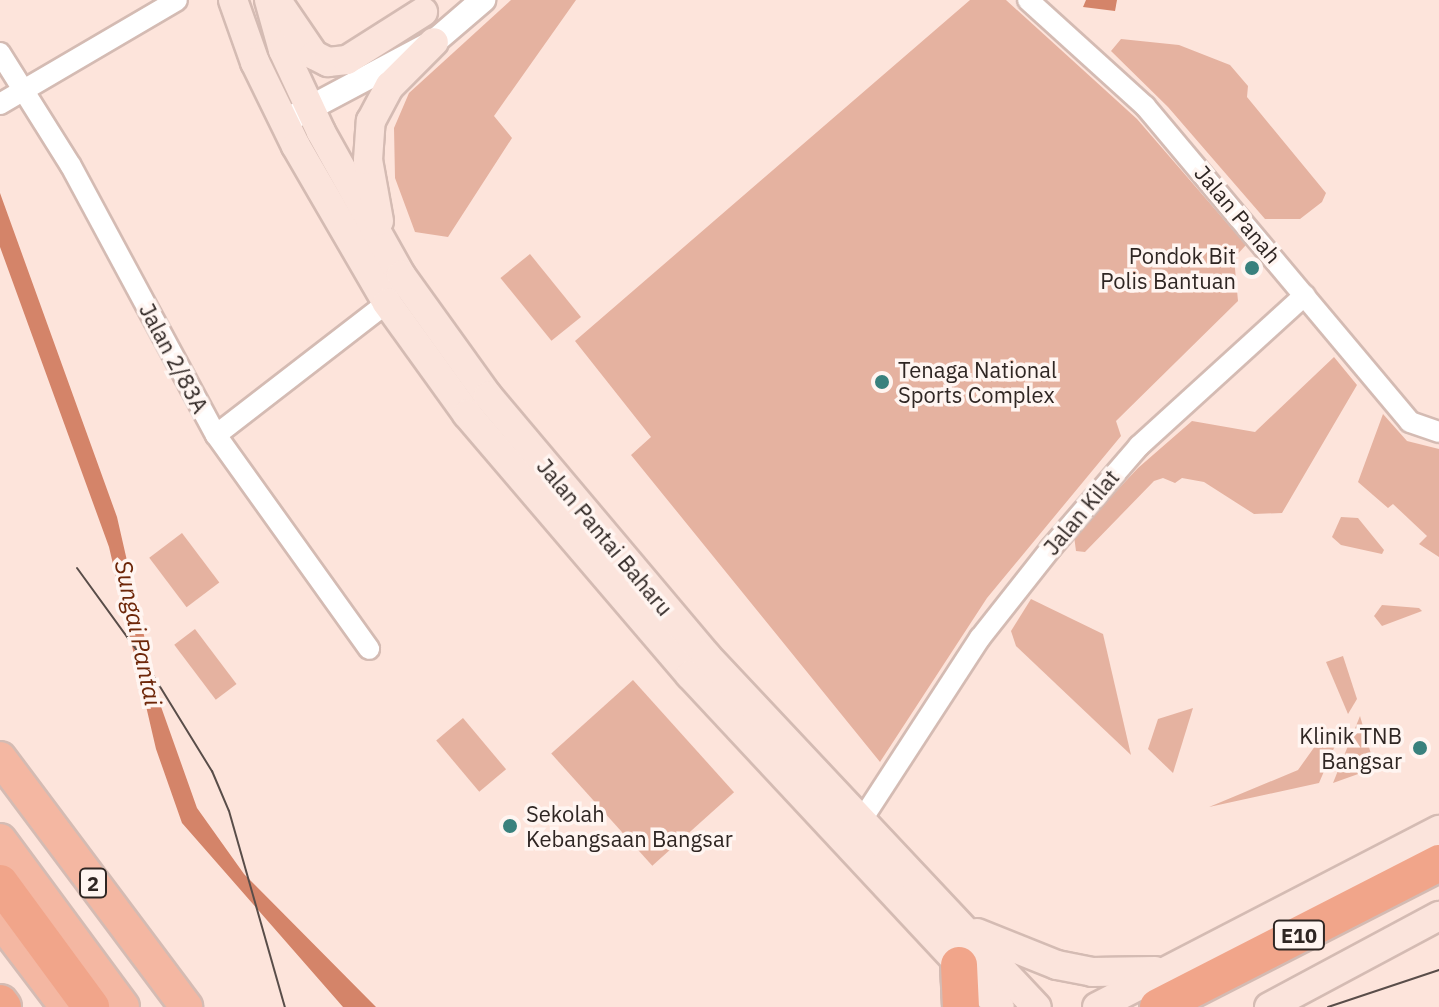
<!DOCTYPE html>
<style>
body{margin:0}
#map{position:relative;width:1439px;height:1007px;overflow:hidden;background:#fde4db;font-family:"IBM Plex Sans",sans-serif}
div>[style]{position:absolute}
.green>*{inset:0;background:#e5b2a0;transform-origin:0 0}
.water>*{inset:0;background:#d48469}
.roads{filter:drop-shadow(2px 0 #d4bbb3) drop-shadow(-2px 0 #d4bbb3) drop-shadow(0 2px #d4bbb3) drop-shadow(0 -2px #d4bbb3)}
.minor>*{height:20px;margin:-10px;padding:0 10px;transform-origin:10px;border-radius:10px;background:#fff}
.tertiary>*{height:24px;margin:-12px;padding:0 12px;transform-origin:12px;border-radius:12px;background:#fff}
.secondary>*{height:28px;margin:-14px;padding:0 14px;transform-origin:14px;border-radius:14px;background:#fbe4dc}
.trunk>*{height:32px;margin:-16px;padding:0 16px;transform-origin:16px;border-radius:16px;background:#f4b7a2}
.motorway>*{height:36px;margin:-18px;padding:0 18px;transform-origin:18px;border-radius:18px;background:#f1a58a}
.tram>*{height:2px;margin:-1px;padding:0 1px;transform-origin:1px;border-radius:1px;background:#594d49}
.dots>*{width:22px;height:22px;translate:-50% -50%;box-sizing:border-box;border:4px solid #fff5f1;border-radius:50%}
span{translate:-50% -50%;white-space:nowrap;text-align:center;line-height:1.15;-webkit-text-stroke:7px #fff5f1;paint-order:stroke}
.shield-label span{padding:2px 6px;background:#fff5f1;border:2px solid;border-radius:6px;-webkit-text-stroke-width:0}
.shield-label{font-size:20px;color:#2f2623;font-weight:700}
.street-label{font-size:22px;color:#2f2623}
.poi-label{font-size:22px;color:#2f2623}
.right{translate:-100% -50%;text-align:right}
.left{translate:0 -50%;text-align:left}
.water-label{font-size:24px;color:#6d2608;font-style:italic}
</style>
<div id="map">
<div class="green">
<div style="clip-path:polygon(511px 0,576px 0,494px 116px,512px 138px,448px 237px,415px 232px,395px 178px,394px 128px,409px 93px)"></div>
<div style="clip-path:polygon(970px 0,1006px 0,1137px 119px,1246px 245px,1234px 258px,1238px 301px,1116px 421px,1121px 436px,987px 598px,880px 762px,631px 455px,651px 437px,575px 341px)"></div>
<div style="clip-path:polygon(1121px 39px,1179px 45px,1230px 65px,1248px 86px,1247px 97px,1326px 193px,1322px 202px,1300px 219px,1265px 219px,1168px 107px,1111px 51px)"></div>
<div style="left:530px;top:254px;width:81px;height:38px;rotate:51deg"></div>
<div style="clip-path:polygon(1334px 357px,1357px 385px,1282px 513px,1254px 514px,1204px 482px,1182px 478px,1175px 483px,1163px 478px,1154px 481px,1085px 552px,1076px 551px,1074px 536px,1138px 468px,1192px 421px,1255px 432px)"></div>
<div style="clip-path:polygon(1383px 414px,1407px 441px,1439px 449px,1439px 557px,1419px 544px,1427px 536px,1393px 504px,1388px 508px,1358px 482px)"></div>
<div style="clip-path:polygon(1341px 517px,1358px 518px,1384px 550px,1382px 554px,1341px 545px,1332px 537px)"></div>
<div style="left:182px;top:533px;width:62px;height:41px;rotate:53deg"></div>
<div style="clip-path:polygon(1031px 599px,1103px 634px,1131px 755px,1016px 646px,1011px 631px)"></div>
<div style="clip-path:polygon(1382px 605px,1419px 608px,1422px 611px,1382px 626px,1374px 616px)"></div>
<div style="left:195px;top:629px;width:69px;height:26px;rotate:53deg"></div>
<div style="clip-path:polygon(1343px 656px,1357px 699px,1348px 714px,1326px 662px)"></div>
<div style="left:633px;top:680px;width:151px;height:110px;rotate:48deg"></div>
<div style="clip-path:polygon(1193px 708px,1173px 773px,1148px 749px,1158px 719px)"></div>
<div style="clip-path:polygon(1360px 716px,1375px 768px,1333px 783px)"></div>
<div style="left:463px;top:718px;width:67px;height:35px;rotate:50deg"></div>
<div style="clip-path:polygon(1328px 728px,1337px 741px,1319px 783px,1209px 807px,1298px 770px)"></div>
</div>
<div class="water">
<div style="clip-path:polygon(1086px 0,1117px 0,1115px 11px,1083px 7px)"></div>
<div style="clip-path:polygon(0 193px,117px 517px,159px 701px,197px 808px,244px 874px,376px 1007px,343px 1007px,182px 823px,156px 749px,109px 547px,0 247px)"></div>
</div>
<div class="roads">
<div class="minor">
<div style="left:1028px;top:0;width:158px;rotate:42.2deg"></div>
<div style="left:1145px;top:106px;width:412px;rotate:50deg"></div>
<div style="left:1410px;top:422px;width:31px;rotate:19deg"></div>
<div style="left:0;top:53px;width:133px;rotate:57.9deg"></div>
<div style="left:71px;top:166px;width:306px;rotate:61.7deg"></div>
<div style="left:216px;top:435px;width:263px;rotate:54.4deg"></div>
<div style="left:0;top:104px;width:205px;rotate:-30.4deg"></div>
<div style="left:216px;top:435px;width:216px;rotate:-37.7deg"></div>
<div style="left:863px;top:818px;width:215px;rotate:-57deg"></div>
<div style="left:980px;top:638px;width:115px;rotate:-51.7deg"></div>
<div style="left:1051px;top:548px;width:135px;rotate:-49.2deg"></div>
<div style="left:1139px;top:446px;width:224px;rotate:-42.3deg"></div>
</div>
<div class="tertiary">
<div style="left:293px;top:117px;width:160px;rotate:-28deg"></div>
<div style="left:434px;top:42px;width:65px;rotate:-40.6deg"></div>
</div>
<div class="secondary">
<div style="left:233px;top:0;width:66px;rotate:70.5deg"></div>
<div style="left:255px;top:62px;width:93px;rotate:64deg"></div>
<div style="left:296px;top:146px;width:181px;rotate:59.9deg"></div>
<div style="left:387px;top:303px;width:137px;rotate:54.2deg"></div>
<div style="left:467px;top:414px;width:343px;rotate:49.5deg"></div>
<div style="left:690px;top:675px;width:454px;rotate:47deg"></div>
<div style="left:269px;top:0;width:52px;rotate:74.4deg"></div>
<div style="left:283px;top:50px;width:90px;rotate:65.1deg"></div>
<div style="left:321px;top:132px;width:164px;rotate:60.8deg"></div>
<div style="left:401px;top:275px;width:149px;rotate:54.3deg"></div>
<div style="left:488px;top:396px;width:339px;rotate:49.9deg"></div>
<div style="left:706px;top:655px;width:483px;rotate:46.8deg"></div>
<div style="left:282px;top:8px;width:57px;rotate:55.8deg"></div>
<div style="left:314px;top:55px;width:16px;rotate:27deg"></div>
<div style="left:328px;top:62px;width:19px;rotate:-6deg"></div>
<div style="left:347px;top:60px;width:90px;rotate:-32.3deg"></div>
<div style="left:379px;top:221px;width:62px;rotate:-100.2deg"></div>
<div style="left:368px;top:160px;width:39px;rotate:-86deg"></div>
<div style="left:371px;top:121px;width:40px;rotate:-62deg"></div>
<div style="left:390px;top:86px;width:62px;rotate:-45deg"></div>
<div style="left:977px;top:933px;width:86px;rotate:21.8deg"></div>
<div style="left:1057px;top:965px;width:36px;rotate:11deg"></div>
<div style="left:1092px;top:972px;width:63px;rotate:-0.9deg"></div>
<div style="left:1097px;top:1007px;width:385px;rotate:-27.4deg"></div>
<div style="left:1269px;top:1007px;width:193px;rotate:-28.2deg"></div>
</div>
<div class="trunk">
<div style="left:0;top:758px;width:311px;rotate:53.2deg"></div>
<div style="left:0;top:840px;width:207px;rotate:53.6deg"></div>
<div style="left:0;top:920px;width:109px;rotate:52.8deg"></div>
</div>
<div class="motorway">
<div style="left:0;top:883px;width:154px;rotate:53.7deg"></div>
<div style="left:959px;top:965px;width:42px;rotate:87.3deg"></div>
<div style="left:0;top:1003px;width:5px;rotate:53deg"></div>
<div style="left:1158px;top:1007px;width:316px;rotate:-27.1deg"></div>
</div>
</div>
<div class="tram">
<div style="left:77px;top:568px;width:112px;rotate:54deg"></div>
<div style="left:143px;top:659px;width:132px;rotate:58.4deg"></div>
<div style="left:212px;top:771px;width:43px;rotate:67deg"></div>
<div style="left:229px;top:811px;width:204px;rotate:74.1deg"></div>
<div style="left:1328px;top:1007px;width:117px;rotate:-18.4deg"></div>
</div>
<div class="dots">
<div style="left:1252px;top:268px;background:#39817d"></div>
<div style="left:882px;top:382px;background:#39817d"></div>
<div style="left:1420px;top:748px;background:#39817d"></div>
<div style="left:510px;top:826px;background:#39817d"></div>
</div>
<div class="shield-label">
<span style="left:93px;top:883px">2</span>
<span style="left:1299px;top:935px">E10</span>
</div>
<div class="street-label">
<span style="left:1238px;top:214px;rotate:50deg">Jalan Panah</span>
<span style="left:174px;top:358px;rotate:62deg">Jalan 2/83A</span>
<span style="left:1081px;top:512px;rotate:-50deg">Jalan Kilat</span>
<span style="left:605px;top:537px;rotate:50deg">Jalan Pantai Baharu</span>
</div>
<div class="poi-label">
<span class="right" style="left:1236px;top:268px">Pondok Bit<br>Polis Bantuan</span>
<span class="left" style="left:898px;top:382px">Tenaga National<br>Sports Complex</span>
<span class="right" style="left:1402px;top:748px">Klinik TNB<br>Bangsar</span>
<span class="left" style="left:526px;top:826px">Sekolah<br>Kebangsaan Bangsar</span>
</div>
<div class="water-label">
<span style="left:138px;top:633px;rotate:78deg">Sungai Pantai</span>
</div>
</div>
